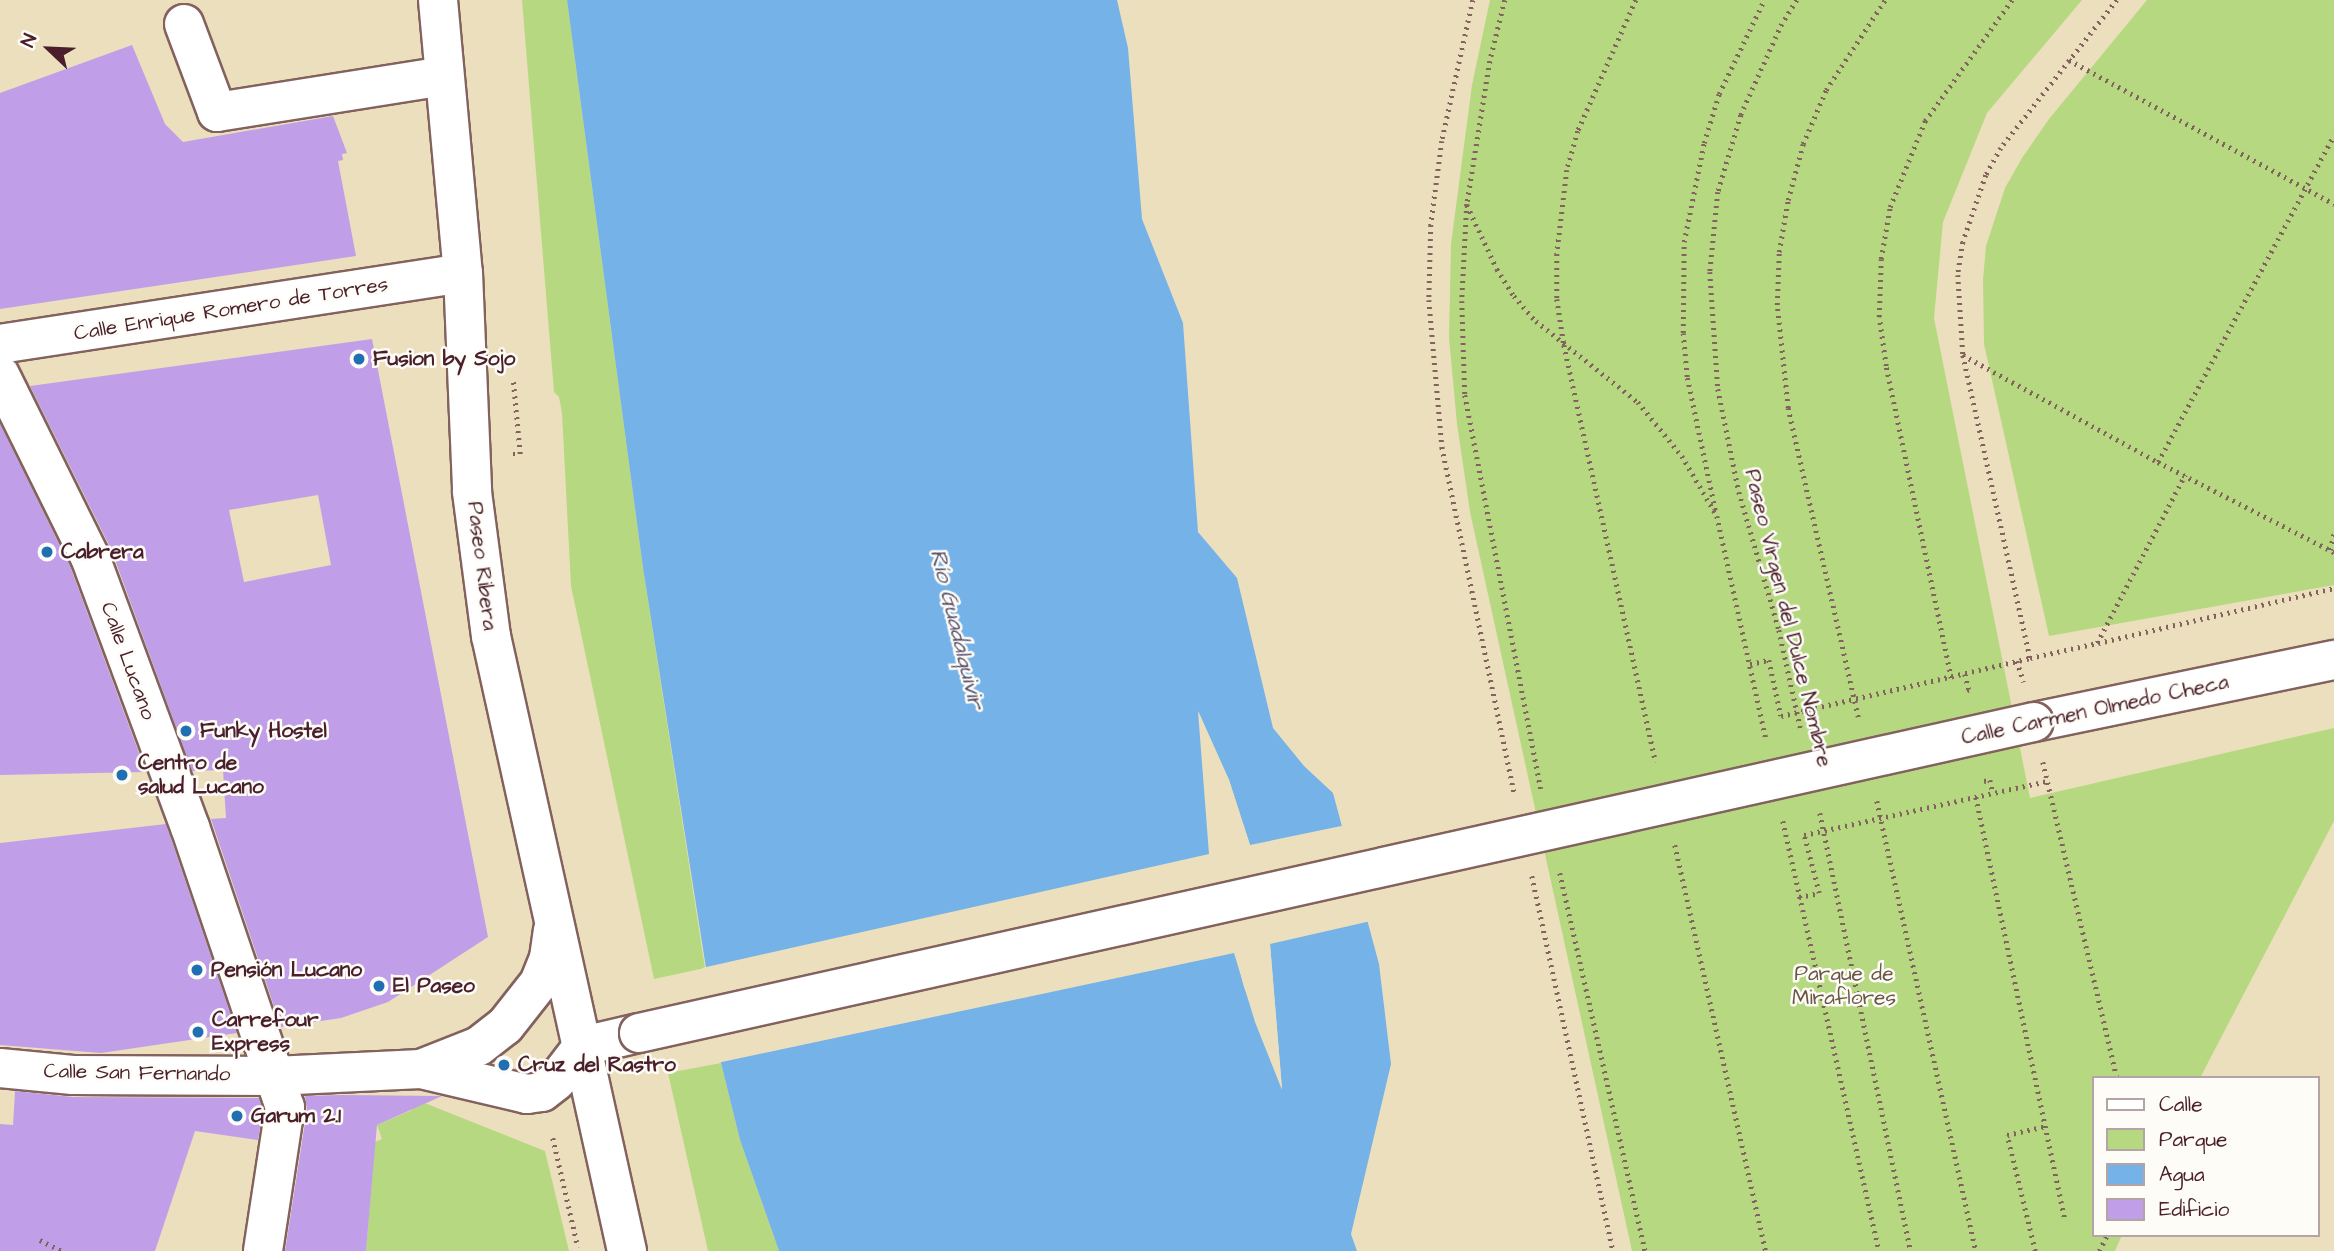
<!DOCTYPE html>
<meta charset="utf-8">
<style>
body{margin:0}
#map{position:relative;width:2334px;height:1251px;overflow:hidden;background:#ecdfbd;font-family:"Architects Daughter",sans-serif}
div>[style]{position:absolute}
.green>*{inset:0;background:#b6d880}
.water>*{inset:0;background:#75b2e7}
.pier>*{inset:0;background:#ecdfbd}
.building>*{inset:0;background:#c09fe8}
.path>*{height:4.5px;margin-top:-2.25px;transform-origin:0;background:repeating-linear-gradient(90deg,#83625e 0 2px,transparent 0 7px)}
.roads{filter:drop-shadow(2px 0 #83625e) drop-shadow(-2px 0 #83625e) drop-shadow(0 2px #83625e) drop-shadow(0 -2px #83625e)}
.minor>*{height:38px;margin:-19px;padding:0 19px;transform-origin:19px;border-radius:19px;background:#fff}
.bridges{filter:drop-shadow(2px 0 #83625e) drop-shadow(-2px 0 #83625e) drop-shadow(0 2px #83625e) drop-shadow(0 -2px #83625e)}
.minor-bridge>*{height:38px;margin:-19px;padding:0 19px;transform-origin:19px;border-radius:19px;background:#fff}
.dots>*{width:19px;height:19px;translate:-50% -50%;box-sizing:border-box;border:4px solid #fdfcf7;border-radius:50%}
span{translate:-50% -50%;white-space:nowrap;text-align:center;line-height:1.15;-webkit-text-stroke:5px #fdfcf7;paint-order:stroke}
.street-label{font-size:21px;color:#4a1f2b}
.poi-label{font-size:21px;color:#4a1f2b;font-weight:700}
.left{translate:0 -50%;text-align:left}
.park-label{font-size:21px;color:#6a5644}
.water-label{font-size:23px;color:#59526d;font-style:italic}
.legend{position:absolute;left:2092px;top:1076px;width:228px;height:161px;box-sizing:border-box;background:#fdfcf7;border:2px solid #b5a4a5;margin:0;padding:9px 12px;list-style:none;font-size:21px;color:#4a1f2b}
.legend li{display:flex;align-items:center;gap:14px;height:35px}
.legend b{width:35px;border:2px solid #b5a4a5}
.north{position:absolute;left:14px;top:14px;width:70px;height:70px;-webkit-text-stroke:5px #fdfcf7;paint-order:stroke;rotate:293deg;font-size:19px;font-weight:700;line-height:28px;text-align:center;color:#4a1f2b}
.north::after{content:'';display:block;margin:auto;width:24px;height:32px;background:#4a1f2b;clip-path:polygon(50% 0,100% 100%,50% 72%,0 100%)}
</style>
<div id="map">
<div class="green">
<div style="clip-path:polygon(522px 0,567px 0,643px 568px,705px 968px,654px 979px,571px 586px,562px 413px,559px 397px,554px 392px)"></div>
<div style="clip-path:polygon(1490px 0,2082px 0,1987px 113px,1943px 222px,1934px 318px,2030px 798px,2334px 728px,2334px 821px,2200px 1078px,2094px 1078px,2094px 1235px,2122px 1235px,2115px 1251px,1632px 1251px,1470px 512px,1457px 424px,1449px 338px,1451px 244px,1472px 85px)"></div>
<div style="clip-path:polygon(2147px 0,2334px 0,2334px 585px,2049px 636px,1984px 344px,1983px 280px,1986px 246px,2005px 188px,2022px 158px,2049px 119px)"></div>
<div style="clip-path:polygon(721px 1063px,740px 1140px,779px 1251px,708px 1251px,668px 1073px)"></div>
<div style="clip-path:polygon(407px 1096px,545px 1151px,569px 1251px,366px 1251px,375px 1142px,382px 1139px,377px 1125px,412px 1110px)"></div>
</div>
<div class="water">
<div style="clip-path:polygon(evenodd,567px 0,1117px 0,1128px 48px,1142px 219px,1183px 323px,1198px 532px,1237px 578px,1273px 728px,1304px 766px,1333px 793px,1379px 964px,1391px 1064px,1351px 1234px,1357px 1251px,779px 1251px,740px 1140px,721px 1063px,643px 568px,567px 0,1199px 713px,1229px 780px,1250px 845px,1270px 944px,1282px 1088px,1244px 987px,1210px 854px,1199px 713px)"></div>
</div>
<div class="pier">
<div style="clip-path:polygon(evenodd,1198px 711px,1229px 780px,1250px 845px,1346px 825px,1371px 921px,1270px 944px,1282px 1090px,1255px 1022px,1234px 953px,717px 1063px,702px 968px,1209px 854px,1198px 711px,1202px 728px,1225px 781px,1259px 894px,1278px 1073px,1258px 1021px,1223px 905px,1213px 854px,1202px 728px)"></div>
</div>
<div class="building">
<div style="clip-path:polygon(132px 45px,165px 124px,183px 142px,333px 116px,347px 153px,342px 154px,343px 160px,338px 161px,356px 256px,0 309px,0 93px)"></div>
<div style="clip-path:polygon(evenodd,372px 339px,488px 937px,388px 1002px,341px 1018px,281px 1027px,211px 819px,226px 818px,223px 770px,192px 771px,111px 549px,30px 386px,372px 339px,318px 495px,331px 565px,244px 582px,229px 510px,318px 495px)"></div>
<div style="clip-path:polygon(0 424px,70px 566px,146px 772px,0 775px)"></div>
<div style="clip-path:polygon(166px 824px,237px 1033px,101px 1053px,0 1045px,0 843px)"></div>
<div style="clip-path:polygon(15px 1091px,73px 1097px,259px 1098px,263px 1109px,258px 1140px,195px 1131px,155px 1251px,0 1251px,0 1124px,13px 1125px)"></div>
<div style="clip-path:polygon(340px 1095px,442px 1096px,377px 1125px,366px 1251px,285px 1251px,307px 1110px,305px 1096px)"></div>
</div>
<div class="path">
<div style="left:1473px;top:0;width:144px;rotate:102.4deg"></div>
<div style="left:1442px;top:141px;width:85px;rotate:97.5deg"></div>
<div style="left:1431px;top:225px;width:75px;rotate:91.5deg"></div>
<div style="left:1429px;top:300px;width:148px;rotate:84.9deg"></div>
<div style="left:1442px;top:447px;width:356px;rotate:78.2deg"></div>
<div style="left:1505px;top:0;width:63px;rotate:103.8deg"></div>
<div style="left:1490px;top:61px;width:145px;rotate:99.1deg"></div>
<div style="left:1467px;top:204px;width:97px;rotate:93deg"></div>
<div style="left:1462px;top:301px;width:94px;rotate:88.2deg"></div>
<div style="left:1465px;top:395px;width:401px;rotate:79.1deg"></div>
<div style="left:1636px;top:0;width:143px;rotate:113.9deg"></div>
<div style="left:1578px;top:131px;width:41px;rotate:105.8deg"></div>
<div style="left:1567px;top:170px;width:85px;rotate:96.8deg"></div>
<div style="left:1557px;top:254px;width:45px;rotate:90deg"></div>
<div style="left:1557px;top:299px;width:47px;rotate:81.3deg"></div>
<div style="left:1564px;top:345px;width:427px;rotate:77.6deg"></div>
<div style="left:1797px;top:0;width:28px;rotate:122deg"></div>
<div style="left:1782px;top:24px;width:100px;rotate:114.3deg"></div>
<div style="left:1741px;top:115px;width:80px;rotate:106.6deg"></div>
<div style="left:1718px;top:192px;width:80px;rotate:95.7deg"></div>
<div style="left:1710px;top:272px;width:117px;rotate:86.1deg"></div>
<div style="left:1718px;top:389px;width:105px;rotate:78.5deg"></div>
<div style="left:1739px;top:492px;width:144px;rotate:73.8deg"></div>
<div style="left:1779px;top:630px;width:102px;rotate:77.6deg"></div>
<div style="left:2117px;top:0;width:188px;rotate:128.1deg"></div>
<div style="left:2001px;top:148px;width:31px;rotate:119deg"></div>
<div style="left:1986px;top:175px;width:71px;rotate:108.9deg"></div>
<div style="left:1963px;top:242px;width:33px;rotate:99deg"></div>
<div style="left:1958px;top:275px;width:80px;rotate:86.4deg"></div>
<div style="left:1963px;top:355px;width:310px;rotate:77.5deg"></div>
<div style="left:2030px;top:658px;width:69px;rotate:-12.6deg"></div>
<div style="left:2097px;top:643px;width:190px;rotate:-62.4deg"></div>
<div style="left:2069px;top:60px;width:302px;rotate:28.5deg"></div>
<div style="left:1467px;top:205px;width:71px;rotate:64.9deg"></div>
<div style="left:1497px;top:269px;width:32px;rotate:58deg"></div>
<div style="left:1514px;top:296px;width:33px;rotate:49deg"></div>
<div style="left:1536px;top:321px;width:130px;rotate:38.5deg"></div>
<div style="left:1638px;top:402px;width:70px;rotate:50.8deg"></div>
<div style="left:1682px;top:456px;width:69px;rotate:59.7deg"></div>
<div style="left:1717px;top:516px;width:227px;rotate:77.6deg"></div>
<div style="left:1963px;top:355px;width:222px;rotate:28.8deg"></div>
<div style="left:2158px;top:462px;width:198px;rotate:27.1deg"></div>
<div style="left:513px;top:454px;width:7px"></div>
<div style="left:520px;top:454px;width:74px;rotate:-95.4deg"></div>
<div style="left:2158px;top:462px;width:371px;rotate:-61.7deg"></div>
<div style="left:1715px;top:510px;width:136px;rotate:-101.9deg"></div>
<div style="left:1687px;top:377px;width:44px;rotate:-95.2deg"></div>
<div style="left:1683px;top:333px;width:91px;rotate:-89.4deg"></div>
<div style="left:1684px;top:242px;width:101px;rotate:-78.6deg"></div>
<div style="left:1704px;top:143px;width:51px;rotate:-73deg"></div>
<div style="left:1719px;top:94px;width:104px;rotate:-64.4deg"></div>
<div style="left:2330px;top:550px;width:18px;rotate:-77deg"></div>
<div style="left:2098px;top:643px;width:242px;rotate:-13.1deg"></div>
<div style="left:2017px;top:661px;width:22px;rotate:72deg"></div>
<div style="left:1750px;top:664px;width:19px;rotate:-12deg"></div>
<div style="left:1769px;top:660px;width:57px;rotate:77.9deg"></div>
<div style="left:1781px;top:716px;width:256px;rotate:-13.1deg"></div>
<div style="left:1965px;top:674px;width:16px;rotate:76deg"></div>
<div style="left:1969px;top:690px;width:3px;rotate:162deg"></div>
<div style="left:1951px;top:678px;width:319px;rotate:-101.8deg"></div>
<div style="left:1886px;top:366px;width:49px;rotate:-98.1deg"></div>
<div style="left:1879px;top:317px;width:58px;rotate:-88deg"></div>
<div style="left:1881px;top:259px;width:53px;rotate:-80.2deg"></div>
<div style="left:1890px;top:207px;width:93px;rotate:-67.9deg"></div>
<div style="left:1925px;top:121px;width:149px;rotate:-54.3deg"></div>
<div style="left:1858px;top:717px;width:317px;rotate:-102.8deg"></div>
<div style="left:1788px;top:408px;width:104px;rotate:-96.1deg"></div>
<div style="left:1777px;top:305px;width:53px;rotate:-87.8deg"></div>
<div style="left:1779px;top:252px;width:53px;rotate:-80.2deg"></div>
<div style="left:1788px;top:200px;width:58px;rotate:-75deg"></div>
<div style="left:1803px;top:144px;width:59px;rotate:-66.9deg"></div>
<div style="left:1826px;top:90px;width:108px;rotate:-56.8deg"></div>
<div style="left:2043px;top:762px;width:325px;rotate:76.8deg"></div>
<div style="left:1984px;top:781px;width:6px;rotate:-9deg"></div>
<div style="left:1990px;top:780px;width:13px;rotate:77deg"></div>
<div style="left:1976px;top:797px;width:433px;rotate:78.1deg"></div>
<div style="left:1877px;top:801px;width:461px;rotate:77.6deg"></div>
<div style="left:1820px;top:813px;width:447px;rotate:78.3deg"></div>
<div style="left:1783px;top:821px;width:441px;rotate:77.4deg"></div>
<div style="left:1675px;top:845px;width:416px;rotate:77.4deg"></div>
<div style="left:1560px;top:873px;width:387px;rotate:77.3deg"></div>
<div style="left:1532px;top:876px;width:384px;rotate:77.8deg"></div>
<div style="left:1799px;top:897px;width:20px;rotate:-11deg"></div>
<div style="left:1819px;top:893px;width:60px;rotate:-104.5deg"></div>
<div style="left:1804px;top:835px;width:250px;rotate:-12.5deg"></div>
<div style="left:553px;top:1138px;width:112px;rotate:77.1deg"></div>
<div style="left:40px;top:1240px;width:25px;rotate:27deg"></div>
<div style="left:2035px;top:1251px;width:119px;rotate:-103.6deg"></div>
<div style="left:2007px;top:1135px;width:39px;rotate:-13deg"></div>
<div style="left:2099px;top:1251px;width:18px;rotate:-63deg"></div>
</div>
<div class="roads">
<div class="minor">
<div style="left:438px;top:0;width:274px;rotate:84.8deg"></div>
<div style="left:463px;top:273px;width:219px;rotate:87.6deg"></div>
<div style="left:472px;top:492px;width:145px;rotate:82.5deg"></div>
<div style="left:491px;top:636px;width:630px;rotate:77.53deg"></div>
<div style="left:184px;top:24px;width:94px;rotate:69.4deg"></div>
<div style="left:217px;top:112px;width:230px;rotate:-9deg"></div>
<div style="left:0;top:344px;width:468px;rotate:-8.7deg"></div>
<div style="left:0;top:375px;width:203px;rotate:63.7deg"></div>
<div style="left:90px;top:557px;width:288px;rotate:69.7deg"></div>
<div style="left:190px;top:827px;width:296px;rotate:71.3deg"></div>
<div style="left:285px;top:1107px;width:146px;rotate:98.7deg"></div>
<div style="left:2034px;top:722px;width:306px;rotate:-11.7deg"></div>
<div style="left:583px;top:1046px;width:57px;rotate:-13.1deg"></div>
<div style="left:0;top:1068px;width:73px;rotate:5.5deg"></div>
<div style="left:73px;top:1075px;width:201px;rotate:0.3deg"></div>
<div style="left:274px;top:1076px;width:147px;rotate:-2.7deg"></div>
<div style="left:421px;top:1069px;width:109px;rotate:13.3deg"></div>
<div style="left:527px;top:1094px;width:15px;rotate:-8deg"></div>
<div style="left:542px;top:1092px;width:18px;rotate:-38deg"></div>
<div style="left:556px;top:1081px;width:44px;rotate:-52.4deg"></div>
<div style="left:421px;top:1069px;width:62px;rotate:-21.6deg"></div>
<div style="left:479px;top:1046px;width:33px;rotate:-38deg"></div>
<div style="left:505px;top:1026px;width:55px;rotate:-51.7deg"></div>
<div style="left:539px;top:983px;width:27px;rotate:-68deg"></div>
<div style="left:549px;top:958px;width:28px;rotate:-82deg"></div>
</div>
</div>
<div class="bridges">
<div class="minor-bridge">
<div style="left:639px;top:1033px;width:1429px;rotate:-12.57deg"></div>
</div>
</div>
<div class="dots">
<div style="left:359px;top:359px;background:#1f6fb2"></div>
<div style="left:47px;top:552px;background:#1f6fb2"></div>
<div style="left:186px;top:731px;background:#1f6fb2"></div>
<div style="left:122px;top:775px;background:#1f6fb2"></div>
<div style="left:197px;top:970px;background:#1f6fb2"></div>
<div style="left:379px;top:986px;background:#1f6fb2"></div>
<div style="left:198px;top:1032px;background:#1f6fb2"></div>
<div style="left:504px;top:1065px;background:#1f6fb2"></div>
<div style="left:237px;top:1116px;background:#1f6fb2"></div>
</div>
<div class="street-label">
<span style="left:231px;top:309px;rotate:-9deg">Calle Enrique Romero de Torres</span>
<span style="left:482px;top:566px;rotate:83deg">Paseo Ribera</span>
<span style="left:1788px;top:618px;rotate:76deg">Paseo Virgen del Dulce Nombre</span>
<span style="left:128px;top:661px;rotate:70deg">Calle Lucano</span>
<span style="left:2095px;top:710px;rotate:-12deg">Calle Carmen Olmedo Checa</span>
<span style="left:137px;top:1073px;rotate:1deg">Calle San Fernando</span>
</div>
<div class="poi-label">
<span class="left" style="left:373px;top:359px">Fusion by Sojo</span>
<span class="left" style="left:61px;top:552px">Cabrera</span>
<span class="left" style="left:200px;top:731px">Funky Hostel</span>
<span class="left" style="left:138px;top:775px">Centro de<br>salud Lucano</span>
<span class="left" style="left:211px;top:970px">Pensión Lucano</span>
<span class="left" style="left:393px;top:986px">El Paseo</span>
<span class="left" style="left:212px;top:1032px">Carrefour<br>Express</span>
<span class="left" style="left:518px;top:1065px">Cruz del Rastro</span>
<span class="left" style="left:251px;top:1116px">Garum 2.1</span>
</div>
<div class="park-label">
<span style="left:1844px;top:986px">Parque de<br>Miraflores</span>
</div>
<div class="water-label">
<span style="left:957px;top:629px;rotate:76deg">Río Guadalquivir</span>
</div>
<ul class="legend">
<li><b style="height:9px;background:#fff"></b>Calle</li>
<li><b style="height:19px;background:#b6d880"></b>Parque</li>
<li><b style="height:19px;background:#75b2e7"></b>Agua</li>
<li><b style="height:19px;background:#c09fe8"></b>Edificio</li>
</ul>
<div class="north">N</div>
</div>
